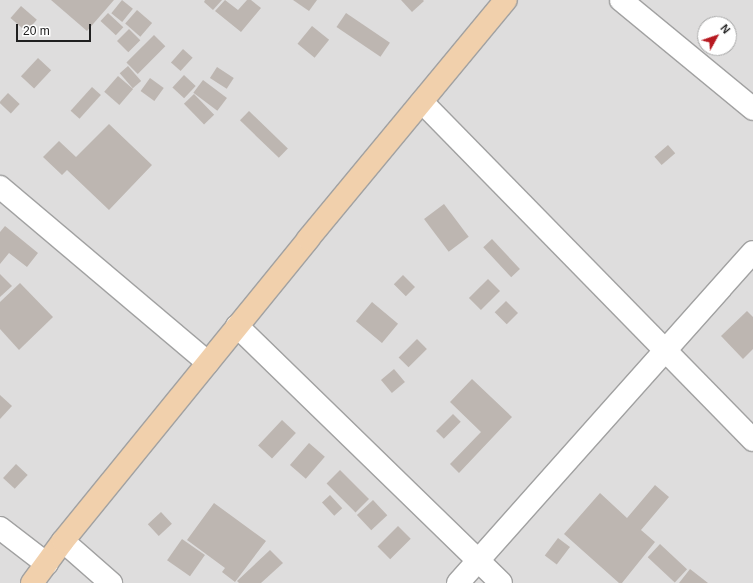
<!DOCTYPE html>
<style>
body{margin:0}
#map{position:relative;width:753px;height:583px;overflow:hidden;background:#f0ede8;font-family:Arial,sans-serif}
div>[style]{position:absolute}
.residential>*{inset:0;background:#dedddd}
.building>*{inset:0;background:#bdb6b1;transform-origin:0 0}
.roads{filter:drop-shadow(1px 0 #a1a1a1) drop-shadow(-1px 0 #a1a1a1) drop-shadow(0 1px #a1a1a1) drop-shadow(0 -1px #a1a1a1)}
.minor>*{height:22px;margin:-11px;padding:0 11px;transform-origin:11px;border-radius:11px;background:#fff}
.major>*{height:22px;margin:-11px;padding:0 11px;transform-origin:11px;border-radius:11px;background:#f1d0ac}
span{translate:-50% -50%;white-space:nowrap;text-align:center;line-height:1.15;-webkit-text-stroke:3px #fff;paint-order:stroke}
.north{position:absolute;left:697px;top:16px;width:40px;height:40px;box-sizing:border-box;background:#fff;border:1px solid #a6a6a6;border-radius:50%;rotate:50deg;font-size:11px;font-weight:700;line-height:16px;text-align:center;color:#202020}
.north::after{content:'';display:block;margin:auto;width:14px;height:18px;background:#b71920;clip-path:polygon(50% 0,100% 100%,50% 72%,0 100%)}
.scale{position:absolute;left:16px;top:24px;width:75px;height:18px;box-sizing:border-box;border:2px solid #202020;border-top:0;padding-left:5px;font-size:12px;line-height:14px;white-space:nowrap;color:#202020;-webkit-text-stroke:3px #fff;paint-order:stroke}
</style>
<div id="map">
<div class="residential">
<div style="clip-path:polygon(evenodd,0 0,753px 0,753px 583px,0 583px,0 0,705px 24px,729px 24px,729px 48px,705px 48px,705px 24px)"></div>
</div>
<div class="building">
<div style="clip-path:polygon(51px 0,114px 0,87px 31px)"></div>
<div style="left:122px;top:0;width:14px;height:17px;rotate:39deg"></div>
<div style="clip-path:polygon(205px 0,222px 0,213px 10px,204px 2px)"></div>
<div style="clip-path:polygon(225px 0,238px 10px,247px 0,251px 0,261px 8px,241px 32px,215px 11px)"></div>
<div style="clip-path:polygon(293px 0,317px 0,309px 11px)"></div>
<div style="clip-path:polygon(401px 0,423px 0,424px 1px,412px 12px)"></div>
<div style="left:21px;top:6px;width:21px;height:16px;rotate:41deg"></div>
<div style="left:137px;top:10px;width:20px;height:18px;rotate:41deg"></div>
<div style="left:108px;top:13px;width:21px;height:11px;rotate:43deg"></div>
<div style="left:346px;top:13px;width:53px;height:17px;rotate:34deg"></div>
<div style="left:312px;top:26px;width:22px;height:23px;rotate:39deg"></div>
<div style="left:129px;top:29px;width:16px;height:17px;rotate:45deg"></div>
<div style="left:154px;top:35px;width:16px;height:39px;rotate:45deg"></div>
<div style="left:183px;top:49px;width:13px;height:18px;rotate:42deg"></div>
<div style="left:38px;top:58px;width:18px;height:25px;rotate:43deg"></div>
<div style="left:128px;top:66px;width:20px;height:11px;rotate:49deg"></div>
<div style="left:217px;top:67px;width:20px;height:13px;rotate:33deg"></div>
<div style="left:184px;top:75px;width:16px;height:17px;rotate:43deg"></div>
<div style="left:118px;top:76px;width:20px;height:21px;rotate:41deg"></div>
<div style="left:150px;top:78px;width:17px;height:16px;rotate:36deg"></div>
<div style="left:203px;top:80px;width:30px;height:16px;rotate:37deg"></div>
<div style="left:92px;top:87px;width:12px;height:32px;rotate:42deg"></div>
<div style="left:8px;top:93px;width:16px;height:13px;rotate:43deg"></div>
<div style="left:194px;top:94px;width:29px;height:14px;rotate:46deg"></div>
<div style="left:249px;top:111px;width:54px;height:13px;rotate:44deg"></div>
<div style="clip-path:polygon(109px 124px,152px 165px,109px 210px,67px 170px,62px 175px,43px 157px,59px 141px,76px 157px)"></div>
<div style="left:668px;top:145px;width:11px;height:18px;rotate:49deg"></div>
<div style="left:444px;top:204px;width:41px;height:25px;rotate:53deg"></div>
<div style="clip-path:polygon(5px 226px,38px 253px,27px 267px,9px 253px,0 264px,0 232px)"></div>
<div style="left:492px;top:239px;width:41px;height:12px;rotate:47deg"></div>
<div style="clip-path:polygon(0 274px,12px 286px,0 297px)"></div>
<div style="left:403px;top:275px;width:17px;height:13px;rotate:45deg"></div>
<div style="left:488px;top:279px;width:17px;height:27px;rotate:45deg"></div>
<div style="clip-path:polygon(20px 283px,53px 317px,19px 350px,0 329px,0 302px)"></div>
<div style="left:506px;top:301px;width:17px;height:16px;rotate:45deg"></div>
<div style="left:372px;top:302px;width:34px;height:25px;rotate:40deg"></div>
<div style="clip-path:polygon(747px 311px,753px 317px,753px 349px,743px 359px,721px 336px)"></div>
<div style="left:417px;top:339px;width:14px;height:26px;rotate:45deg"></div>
<div style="left:394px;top:369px;width:17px;height:17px;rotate:50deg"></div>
<div style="clip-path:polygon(472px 379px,512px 417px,459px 473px,450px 464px,481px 432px,450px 402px)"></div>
<div style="clip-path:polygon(0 395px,12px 406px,0 419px)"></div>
<div style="left:453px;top:414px;width:11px;height:24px;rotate:45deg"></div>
<div style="left:282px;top:420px;width:19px;height:35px;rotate:43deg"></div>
<div style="left:309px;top:443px;width:21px;height:29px;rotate:41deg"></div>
<div style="left:16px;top:464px;width:16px;height:19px;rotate:43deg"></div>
<div style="left:340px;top:470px;width:41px;height:19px;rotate:45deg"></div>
<div style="clip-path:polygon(655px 485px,669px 497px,641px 530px,655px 542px,622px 583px,619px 583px,564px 534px,600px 493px,627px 518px)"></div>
<div style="left:330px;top:495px;width:18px;height:11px;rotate:47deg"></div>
<div style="left:373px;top:500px;width:21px;height:22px;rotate:47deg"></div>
<div style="clip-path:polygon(214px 503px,266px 541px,235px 582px,222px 572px,225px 568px,187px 540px)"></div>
<div style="left:161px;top:512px;width:16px;height:18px;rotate:47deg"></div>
<div style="left:398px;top:526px;width:18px;height:29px;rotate:45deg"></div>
<div style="left:558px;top:538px;width:15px;height:22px;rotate:37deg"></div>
<div style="left:182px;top:539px;width:28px;height:26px;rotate:35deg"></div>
<div style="left:660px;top:544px;width:37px;height:18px;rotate:43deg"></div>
<div style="clip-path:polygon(270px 550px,283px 563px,261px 583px,239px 583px,237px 581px)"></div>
<div style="clip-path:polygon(690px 569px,708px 583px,679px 583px)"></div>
</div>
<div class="roads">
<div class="minor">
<div style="left:621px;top:0;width:171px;rotate:39.5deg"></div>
<div style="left:422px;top:102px;width:473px;rotate:45.6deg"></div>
<div style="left:0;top:187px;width:272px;rotate:40.2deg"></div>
<div style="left:237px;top:326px;width:368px;rotate:44.2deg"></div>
<div style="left:0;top:528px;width:59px;rotate:37.5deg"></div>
<div style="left:63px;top:541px;width:64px;rotate:41.2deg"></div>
<div style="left:458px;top:583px;width:443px;rotate:-48.3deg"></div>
</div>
<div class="major">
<div style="left:32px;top:583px;width:52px;rotate:-53.6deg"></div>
<div style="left:63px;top:541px;width:389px;rotate:-50.9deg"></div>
<div style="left:308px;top:239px;width:310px;rotate:-50.4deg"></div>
</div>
</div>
<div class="north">N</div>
<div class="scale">20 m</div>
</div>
